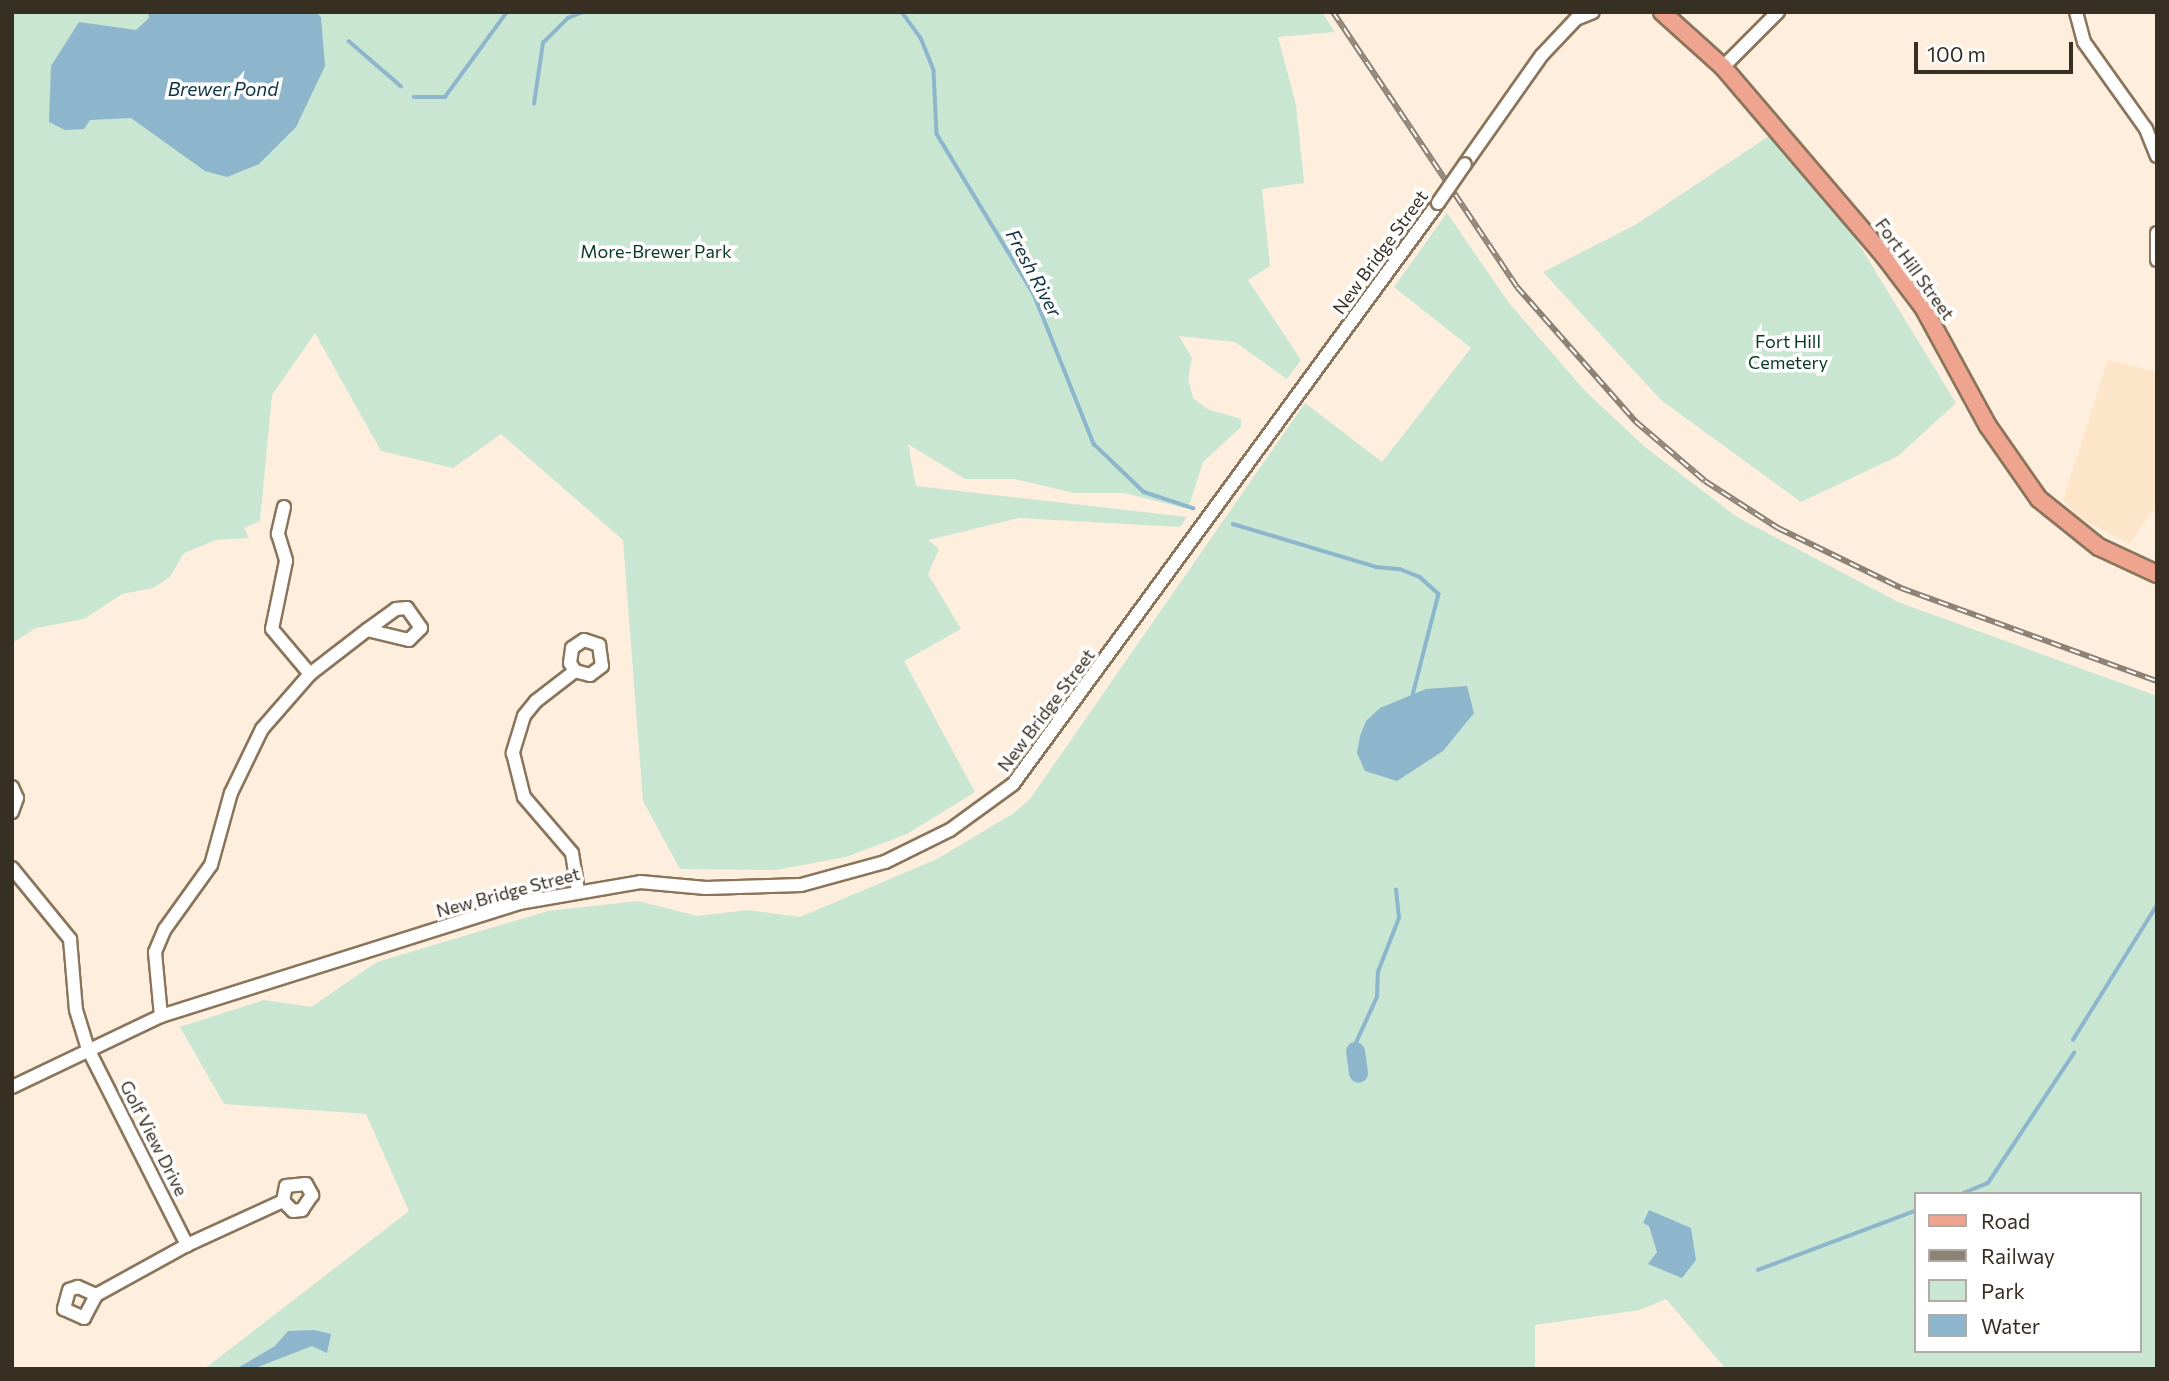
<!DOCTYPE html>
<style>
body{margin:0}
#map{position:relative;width:2169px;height:1381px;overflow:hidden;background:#fdeedd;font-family:Commissioner,sans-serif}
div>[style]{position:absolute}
.built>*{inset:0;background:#fce5c9}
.green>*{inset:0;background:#c9e6d3}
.water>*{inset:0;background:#8db5cc}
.stream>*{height:3.5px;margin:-1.75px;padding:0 1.75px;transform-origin:1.75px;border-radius:1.75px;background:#8db5cc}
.river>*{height:19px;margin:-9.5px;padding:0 9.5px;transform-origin:9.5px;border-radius:9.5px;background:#8db5cc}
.roads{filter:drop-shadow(2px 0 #8a755b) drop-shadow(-2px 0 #8a755b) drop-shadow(0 2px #8a755b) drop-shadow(0 -2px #8a755b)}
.minor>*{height:12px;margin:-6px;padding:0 6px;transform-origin:6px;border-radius:6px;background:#fff}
.major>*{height:16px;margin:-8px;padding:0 8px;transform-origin:8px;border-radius:8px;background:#efa48f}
.rail>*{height:6px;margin-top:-3px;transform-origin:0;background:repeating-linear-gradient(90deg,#fff 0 10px,#8d8273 0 20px);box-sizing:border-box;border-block:2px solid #8d8273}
.bridges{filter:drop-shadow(2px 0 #8a755b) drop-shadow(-2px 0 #8a755b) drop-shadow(0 2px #8a755b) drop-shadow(0 -2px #8a755b)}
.minor-bridge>*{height:12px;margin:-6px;padding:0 6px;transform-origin:6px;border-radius:6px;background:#fff}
span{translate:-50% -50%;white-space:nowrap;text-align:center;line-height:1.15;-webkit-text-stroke:7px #fff;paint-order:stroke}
.park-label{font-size:18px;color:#083a22}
.street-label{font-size:18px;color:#382f23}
.water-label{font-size:19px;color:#0f3344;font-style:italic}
.frame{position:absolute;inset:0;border:14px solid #382f23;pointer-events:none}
.legend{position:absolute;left:1914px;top:1192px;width:228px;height:161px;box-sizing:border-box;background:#fff;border:2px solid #afaca7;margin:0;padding:9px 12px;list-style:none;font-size:21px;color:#382f23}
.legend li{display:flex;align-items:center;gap:14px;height:35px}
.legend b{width:35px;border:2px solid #afaca7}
.scale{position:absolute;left:1914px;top:42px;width:159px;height:32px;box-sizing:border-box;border:4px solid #382f23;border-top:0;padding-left:9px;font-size:21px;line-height:24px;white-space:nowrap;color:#382f23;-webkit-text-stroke:5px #fff;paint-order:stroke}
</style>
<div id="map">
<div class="built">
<div style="clip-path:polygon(2108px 360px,2157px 372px,2157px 505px,2129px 544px,2080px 518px,2063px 500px)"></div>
</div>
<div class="green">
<div style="clip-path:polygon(12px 12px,1322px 12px,1335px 32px,1278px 37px,1296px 105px,1304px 183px,1262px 189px,1270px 266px,1248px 280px,1301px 360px,1287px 379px,1235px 342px,1179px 336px,1192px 358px,1188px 379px,1193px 398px,1207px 409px,1241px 419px,1241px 427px,1203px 462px,1188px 509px,1124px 493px,1074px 493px,1015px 479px,965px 479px,908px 444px,916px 486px,1187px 517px,1180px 527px,1019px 518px,928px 540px,939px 549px,928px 574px,961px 629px,904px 661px,975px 792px,907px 834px,846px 857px,776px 870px,680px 869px,643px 801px,623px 540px,501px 434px,453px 468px,381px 451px,315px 333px,272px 395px,260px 521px,244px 528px,249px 538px,216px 540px,184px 553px,170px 577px,153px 588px,122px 594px,84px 619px,36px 628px,12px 643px)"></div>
<div style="clip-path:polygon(1769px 136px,1852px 233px,1956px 403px,1898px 456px,1801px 502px,1661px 400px,1543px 272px,1635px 225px)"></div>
<div style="clip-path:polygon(evenodd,1447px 213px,1509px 303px,1585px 391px,1645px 447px,1737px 517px,1898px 602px,2157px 696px,2157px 1369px,1726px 1369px,1666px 1299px,1640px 1310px,1535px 1325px,1535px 1369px,204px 1369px,409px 1211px,366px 1114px,224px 1104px,180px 1027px,264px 1000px,311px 1007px,377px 962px,548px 911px,638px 901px,697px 916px,748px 910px,800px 917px,937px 859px,1014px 813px,1030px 799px,1305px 403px,1382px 462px,1471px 348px,1394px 287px,1447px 213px,1915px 1194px,2139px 1194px,2139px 1351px,1915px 1351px,1915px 1194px)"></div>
</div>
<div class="water">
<div style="clip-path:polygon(148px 12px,315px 12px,321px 17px,325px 66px,296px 127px,259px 164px,227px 177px,205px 171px,131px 118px,90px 120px,84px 129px,65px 130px,49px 122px,51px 66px,79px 22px,136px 30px,149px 18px)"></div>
<div style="clip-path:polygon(1467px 686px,1474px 713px,1443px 751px,1397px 781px,1365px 771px,1357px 753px,1360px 736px,1366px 721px,1380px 708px,1426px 689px)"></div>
<div style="clip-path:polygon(1649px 1210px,1691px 1228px,1696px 1260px,1682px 1278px,1648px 1264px,1657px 1252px,1649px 1226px,1643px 1223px)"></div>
<div style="clip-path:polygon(314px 1330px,331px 1334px,327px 1353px,312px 1346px,253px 1369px,236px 1369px,275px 1346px,288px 1331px)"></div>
</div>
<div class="stream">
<div style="left:902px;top:12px;width:32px;rotate:54deg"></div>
<div style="left:921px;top:38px;width:35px;rotate:68deg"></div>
<div style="left:934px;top:71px;width:63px;rotate:87.3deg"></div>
<div style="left:937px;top:134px;width:187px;rotate:58.8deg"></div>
<div style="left:1034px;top:294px;width:162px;rotate:68.2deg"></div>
<div style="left:1094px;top:444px;width:69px;rotate:43.8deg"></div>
<div style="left:1144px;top:492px;width:52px;rotate:18.1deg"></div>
<div style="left:349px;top:41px;width:69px;rotate:40.9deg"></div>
<div style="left:414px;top:97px;width:31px"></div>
<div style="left:445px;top:97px;width:105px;rotate:-53.9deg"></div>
<div style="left:534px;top:104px;width:62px;rotate:-81.6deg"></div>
<div style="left:543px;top:43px;width:35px;rotate:-45deg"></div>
<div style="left:568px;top:18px;width:16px;rotate:-22deg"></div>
<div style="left:1233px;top:524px;width:149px;rotate:16.7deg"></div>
<div style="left:1376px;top:567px;width:24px;rotate:5deg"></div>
<div style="left:1400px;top:569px;width:22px;rotate:22deg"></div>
<div style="left:1420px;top:577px;width:25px;rotate:42deg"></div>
<div style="left:1439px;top:594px;width:104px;rotate:104.4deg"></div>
<div style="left:2073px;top:1040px;width:159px;rotate:-58.1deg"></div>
<div style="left:1355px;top:1045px;width:53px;rotate:-65.4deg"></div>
<div style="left:1377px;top:997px;width:25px;rotate:-88deg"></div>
<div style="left:1378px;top:972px;width:58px;rotate:-68.7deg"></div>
<div style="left:1399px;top:918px;width:28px;rotate:-96deg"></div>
<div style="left:1961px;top:1194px;width:29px;rotate:-22deg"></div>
<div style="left:1988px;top:1183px;width:156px;rotate:-56.5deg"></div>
<div style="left:1758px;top:1270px;width:168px;rotate:-20.6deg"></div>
</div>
<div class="river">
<div style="left:1355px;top:1051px;width:22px;rotate:82deg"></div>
</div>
<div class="roads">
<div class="minor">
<div style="left:2076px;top:12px;width:31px;rotate:75deg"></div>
<div style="left:2084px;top:42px;width:107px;rotate:54.5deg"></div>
<div style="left:2146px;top:129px;width:29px;rotate:68deg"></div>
<div style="left:1723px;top:67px;width:78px;rotate:-45deg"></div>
<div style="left:1465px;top:164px;width:133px;rotate:-54.8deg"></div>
<div style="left:1542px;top:55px;width:50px;rotate:-46.6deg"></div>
<div style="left:1576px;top:19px;width:18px;rotate:-22deg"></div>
<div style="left:2157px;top:233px;width:27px;rotate:90deg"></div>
<div style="left:284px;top:507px;width:28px;rotate:103deg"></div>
<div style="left:278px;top:534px;width:28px;rotate:73deg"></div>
<div style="left:286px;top:561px;width:69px;rotate:101.6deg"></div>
<div style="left:272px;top:629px;width:59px;rotate:49.8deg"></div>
<div style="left:575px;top:671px;width:9px;rotate:-122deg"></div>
<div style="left:570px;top:663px;width:15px;rotate:-82deg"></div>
<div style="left:572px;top:648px;width:14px;rotate:-34deg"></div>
<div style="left:584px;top:640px;width:16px;rotate:18deg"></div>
<div style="left:599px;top:645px;width:21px;rotate:82deg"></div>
<div style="left:602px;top:666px;width:15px;rotate:143deg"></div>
<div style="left:590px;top:675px;width:16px;rotate:-165deg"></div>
<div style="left:575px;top:671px;width:49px;rotate:142.4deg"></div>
<div style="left:536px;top:701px;width:19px;rotate:129deg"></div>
<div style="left:524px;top:716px;width:39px;rotate:107deg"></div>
<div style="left:513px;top:753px;width:45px;rotate:76deg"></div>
<div style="left:524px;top:797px;width:74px;rotate:49.4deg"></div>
<div style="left:572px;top:853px;width:37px;rotate:81deg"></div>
<div style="left:12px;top:787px;width:12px;rotate:66deg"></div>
<div style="left:17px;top:798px;width:15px;rotate:110deg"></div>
<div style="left:12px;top:868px;width:92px;rotate:50.8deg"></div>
<div style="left:70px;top:939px;width:71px;rotate:85.2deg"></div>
<div style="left:76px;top:1010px;width:41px;rotate:72.9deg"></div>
<div style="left:88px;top:1049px;width:220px;rotate:63.2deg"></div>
<div style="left:187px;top:1245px;width:106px;rotate:-24.6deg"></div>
<div style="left:283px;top:1201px;width:15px;rotate:-79deg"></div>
<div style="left:286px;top:1186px;width:20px;rotate:-6deg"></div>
<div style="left:306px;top:1184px;width:13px;rotate:61deg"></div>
<div style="left:312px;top:1195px;width:18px;rotate:124deg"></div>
<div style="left:302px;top:1210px;width:9px;rotate:174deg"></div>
<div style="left:293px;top:1211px;width:14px;rotate:-135deg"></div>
<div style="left:161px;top:1016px;width:64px;rotate:-95.4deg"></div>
<div style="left:155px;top:952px;width:25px;rotate:-67deg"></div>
<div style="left:165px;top:929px;width:79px;rotate:-54.3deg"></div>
<div style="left:211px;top:865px;width:75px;rotate:-74.5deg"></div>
<div style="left:231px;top:793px;width:71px;rotate:-64.2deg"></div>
<div style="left:262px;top:729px;width:73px;rotate:-48.9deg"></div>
<div style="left:310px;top:674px;width:72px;rotate:-37.7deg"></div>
<div style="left:367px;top:630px;width:43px;rotate:13.4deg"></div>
<div style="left:409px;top:640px;width:17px;rotate:-45deg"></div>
<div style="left:421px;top:628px;width:24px;rotate:-125deg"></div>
<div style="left:407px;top:608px;width:11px;rotate:175deg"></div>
<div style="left:396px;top:609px;width:36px;rotate:144deg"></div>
<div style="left:12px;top:1087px;width:165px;rotate:-25.5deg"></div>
<div style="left:161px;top:1016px;width:375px;rotate:-17.5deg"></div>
<div style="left:519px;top:903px;width:123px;rotate:-9.8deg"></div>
<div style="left:640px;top:882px;width:66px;rotate:5.2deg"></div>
<div style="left:706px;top:888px;width:95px;rotate:-1.8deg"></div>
<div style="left:801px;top:885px;width:87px;rotate:-15.3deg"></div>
<div style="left:885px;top:862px;width:72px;rotate:-26.2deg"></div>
<div style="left:950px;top:830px;width:78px;rotate:-36.1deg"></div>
<div style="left:1013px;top:784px;width:720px;rotate:-53.81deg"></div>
<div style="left:96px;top:1295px;width:20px;rotate:-156deg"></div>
<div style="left:78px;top:1287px;width:9px;rotate:162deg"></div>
<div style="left:69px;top:1290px;width:20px;rotate:105deg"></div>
<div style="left:64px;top:1309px;width:22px;rotate:24deg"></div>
<div style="left:84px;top:1318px;width:26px;rotate:-62deg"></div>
<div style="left:96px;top:1295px;width:104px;rotate:-28.8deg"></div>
</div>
<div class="major">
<div style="left:1662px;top:12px;width:82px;rotate:42deg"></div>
<div style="left:1723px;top:67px;width:250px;rotate:49.5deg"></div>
<div style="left:1885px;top:257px;width:63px;rotate:52.8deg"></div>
<div style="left:1923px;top:307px;width:136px;rotate:61.4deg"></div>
<div style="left:1988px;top:426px;width:89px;rotate:55.1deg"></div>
<div style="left:2039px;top:499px;width:77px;rotate:38.7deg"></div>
<div style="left:2099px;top:547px;width:64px;rotate:25deg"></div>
</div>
</div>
<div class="rail">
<div style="left:1333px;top:12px;width:331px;rotate:56.2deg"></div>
<div style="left:1517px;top:287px;width:179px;rotate:48.6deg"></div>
<div style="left:1635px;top:421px;width:92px;rotate:40.6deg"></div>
<div style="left:1705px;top:481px;width:87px;rotate:32.8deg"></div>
<div style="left:1778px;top:528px;width:137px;rotate:26deg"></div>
<div style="left:1901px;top:588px;width:272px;rotate:20deg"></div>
</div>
<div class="bridges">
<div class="minor-bridge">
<div style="left:1438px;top:203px;width:47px;rotate:-55.3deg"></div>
</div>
</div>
<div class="park-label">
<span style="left:656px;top:251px">More-Brewer Park</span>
<span style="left:1788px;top:352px">Fort Hill<br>Cemetery</span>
</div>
<div class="street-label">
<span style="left:1380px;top:252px;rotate:-54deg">New Bridge Street</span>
<span style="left:1915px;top:269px;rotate:54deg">Fort Hill Street</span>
<span style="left:1046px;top:710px;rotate:-53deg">New Bridge Street</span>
<span style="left:508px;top:892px;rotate:-15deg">New Bridge Street</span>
<span style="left:154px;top:1138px;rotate:63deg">Golf View Drive</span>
</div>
<div class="water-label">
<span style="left:223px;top:89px">Brewer Pond</span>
<span style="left:1034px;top:273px;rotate:62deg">Fresh River</span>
</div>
<div class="frame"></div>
<ul class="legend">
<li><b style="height:9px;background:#efa48f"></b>Road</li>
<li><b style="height:9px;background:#8d8273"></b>Railway</li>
<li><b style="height:19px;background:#c9e6d3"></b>Park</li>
<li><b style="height:19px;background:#8db5cc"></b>Water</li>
</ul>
<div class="scale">100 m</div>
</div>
